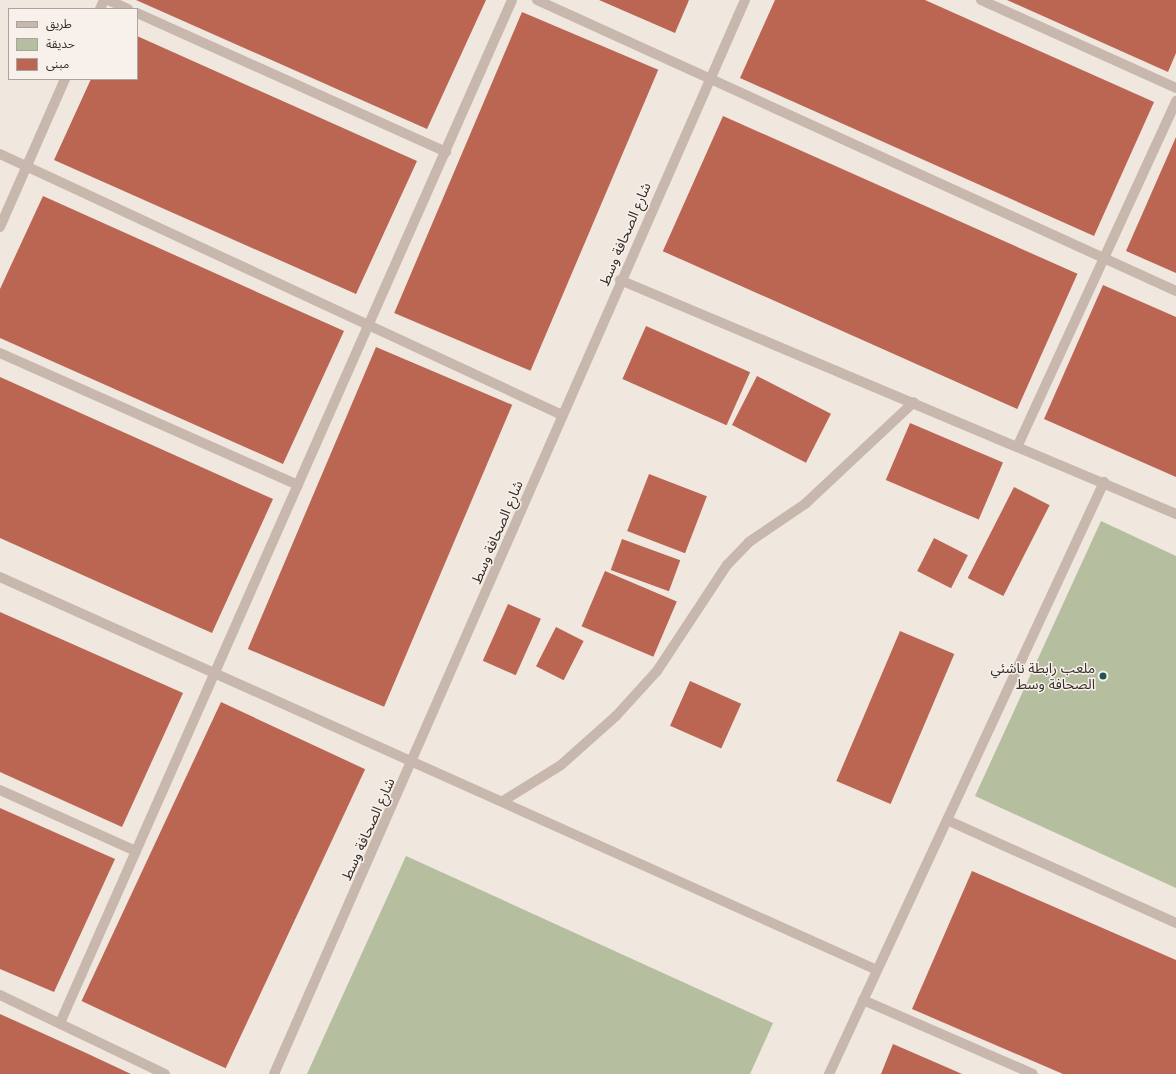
<!DOCTYPE html>
<meta charset="utf-8">
<style>
body{margin:0}
#map{position:relative;width:1176px;height:1074px;overflow:hidden;background:#f0e7df;font-family:Helvetica,"Noto Sans Arabic",sans-serif}
div>[style]{position:absolute}
.green>*{inset:0;background:#b6bea0}
.building>*{inset:0;background:#bb6653;transform-origin:0 0}
.minor>*{height:10px;margin:-5px;padding:0 5px;transform-origin:5px;border-radius:5px;background:#c8b7ac}
.dots>*{width:11px;height:11px;translate:-50% -50%;box-sizing:border-box;border:2px solid #f8f1eb;border-radius:50%}
span{translate:-50% -50%;white-space:nowrap;text-align:center;line-height:1.15;-webkit-text-stroke:3px #f8f1eb;paint-order:stroke}
.street-label{font-size:14px;color:#362d2a}
.poi-label{font-size:14px;color:#362d2a}
.right{translate:-100% -50%;text-align:right}
.legend{position:absolute;left:8px;top:8px;width:130px;height:72px;box-sizing:border-box;background:#f8f1eb;border:1px solid #aaa39e;margin:0;padding:5px 7px;list-style:none;font-size:12px;color:#362d2a}
.legend li{display:flex;align-items:center;gap:8px;height:20px}
.legend b{width:20px;border:1px solid #aaa39e}
</style>
<div id="map">
<div class="green">
<div style="clip-path:polygon(1101px 521px,1176px 556px,1176px 888px,975px 796px)"></div>
<div style="clip-path:polygon(406px 856px,773px 1023px,750px 1074px,307px 1074px)"></div>
</div>
<div class="building">
<div style="clip-path:polygon(136px 0,486px 0,427px 129px)"></div>
<div style="clip-path:polygon(599px 0,689px 0,675px 33px)"></div>
<div style="clip-path:polygon(775px 0,925px 0,1154px 102px,1094px 236px,740px 78px)"></div>
<div style="clip-path:polygon(1007px 0,1176px 0,1176px 53px,1168px 72px)"></div>
<div style="left:522px;top:12px;width:148px;height:327px;rotate:23deg"></div>
<div style="clip-path:polygon(137px 36px,417px 161px,356px 294px,54px 160px,91px 79px,137px 79px)"></div>
<div style="left:723px;top:116px;width:388px;height:148px;rotate:24deg"></div>
<div style="clip-path:polygon(1176px 137px,1176px 273px,1126px 251px)"></div>
<div style="clip-path:polygon(43px 196px,344px 331px,283px 464px,0 338px,0 289px)"></div>
<div style="clip-path:polygon(1103px 285px,1176px 317px,1176px 477px,1044px 419px)"></div>
<div style="left:646px;top:326px;width:114px;height:58px;rotate:24deg"></div>
<div style="left:376px;top:347px;width:148px;height:328px;rotate:23deg"></div>
<div style="left:757px;top:376px;width:83px;height:55px;rotate:27deg"></div>
<div style="clip-path:polygon(0 377px,273px 499px,212px 633px,0 538px)"></div>
<div style="left:910px;top:423px;width:101px;height:62px;rotate:23deg"></div>
<div style="left:649px;top:474px;width:62px;height:61px;rotate:21deg"></div>
<div style="left:1014px;top:487px;width:40px;height:102px;rotate:27deg"></div>
<div style="left:934px;top:538px;width:38px;height:37px;rotate:27deg"></div>
<div style="left:622px;top:539px;width:62px;height:33px;rotate:20deg"></div>
<div style="left:605px;top:571px;width:78px;height:60px;rotate:23deg"></div>
<div style="left:508px;top:604px;width:36px;height:62px;rotate:24deg"></div>
<div style="clip-path:polygon(0 612px,183px 693px,122px 827px,0 772px)"></div>
<div style="left:556px;top:627px;width:31px;height:44px;rotate:27deg"></div>
<div style="left:900px;top:631px;width:59px;height:163px;rotate:23deg"></div>
<div style="left:690px;top:681px;width:56px;height:49px;rotate:24deg"></div>
<div style="left:221px;top:702px;width:159px;height:330px;rotate:25deg"></div>
<div style="clip-path:polygon(0 808px,115px 859px,54px 992px,0 969px)"></div>
<div style="clip-path:polygon(972px 871px,1176px 960px,1176px 1074px,1063px 1074px,912px 1009px)"></div>
<div style="clip-path:polygon(0 1014px,84px 1052px,131px 1074px,0 1074px)"></div>
<div style="clip-path:polygon(893px 1044px,953px 1070px,962px 1074px,881px 1074px)"></div>
</div>
<div class="minor">
<div style="left:108px;top:0;width:22px;rotate:24deg"></div>
<div style="left:537px;top:0;width:702px;rotate:24.48deg"></div>
<div style="left:981px;top:0;width:214px;rotate:24.3deg"></div>
<div style="left:100px;top:9px;width:10px;rotate:-66deg"></div>
<div style="left:137px;top:13px;width:339px;rotate:24.2deg"></div>
<div style="left:0;top:154px;width:620px;rotate:24.91deg"></div>
<div style="left:0;top:227px;width:162px;rotate:-66.3deg"></div>
<div style="left:620px;top:280px;width:603px;rotate:22.82deg"></div>
<div style="left:0;top:353px;width:326px;rotate:23.9deg"></div>
<div style="left:1018px;top:445px;width:379px;rotate:-65.3deg"></div>
<div style="left:0;top:577px;width:961px;rotate:24.14deg"></div>
<div style="left:0;top:790px;width:149px;rotate:24.2deg"></div>
<div style="left:503px;top:801px;width:68px;rotate:-31.8deg"></div>
<div style="left:561px;top:765px;width:74px;rotate:-41.7deg"></div>
<div style="left:616px;top:716px;width:61px;rotate:-47.7deg"></div>
<div style="left:657px;top:671px;width:127px;rotate:-56.6deg"></div>
<div style="left:727px;top:565px;width:32px;rotate:-46deg"></div>
<div style="left:749px;top:542px;width:68px;rotate:-34.2deg"></div>
<div style="left:805px;top:504px;width:149px;rotate:-43.1deg"></div>
<div style="left:947px;top:820px;width:251px;rotate:24.2deg"></div>
<div style="left:0;top:995px;width:183px;rotate:25.6deg"></div>
<div style="left:863px;top:1000px;width:185px;rotate:23.5deg"></div>
<div style="left:60px;top:1023px;width:1118px;rotate:-66.16deg"></div>
<div style="left:274px;top:1074px;width:1173px;rotate:-66.32deg"></div>
<div style="left:829px;top:1074px;width:653px;rotate:-65.08deg"></div>
</div>
<div class="dots">
<div style="left:1103px;top:676px;background:#235354"></div>
</div>
<div class="street-label">
<span style="left:625px;top:234px;rotate:-67deg">شارع الصحافة وسط</span>
<span style="left:497px;top:532px;rotate:-67deg">شارع الصحافة وسط</span>
<span style="left:368px;top:829px;rotate:-66deg">شارع الصحافة وسط</span>
</div>
<div class="poi-label">
<span class="right" style="left:1095px;top:676px">ملعب رابطة ناشئي<br>الصحافة وسط</span>
</div>
<ul class="legend">
<li><b style="height:5px;background:#c8b7ac"></b>طريق</li>
<li><b style="height:11px;background:#b6bea0"></b>حديقة</li>
<li><b style="height:11px;background:#bb6653"></b>مبنى</li>
</ul>
</div>
